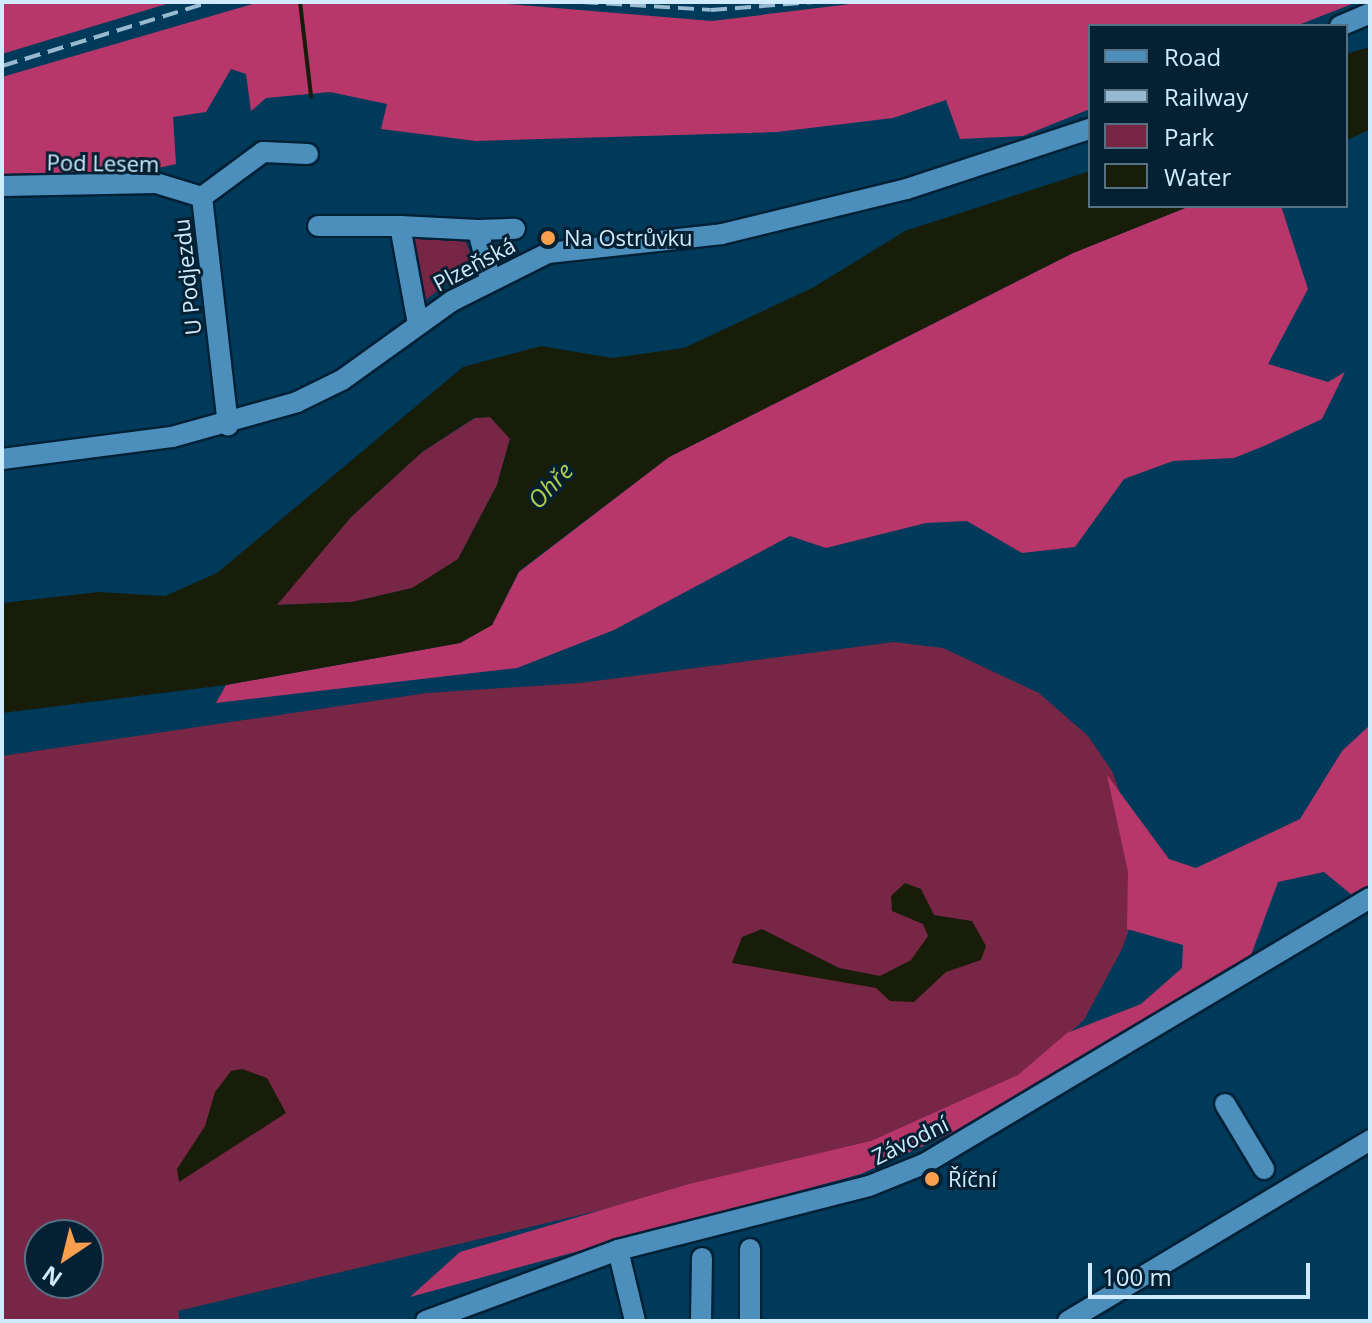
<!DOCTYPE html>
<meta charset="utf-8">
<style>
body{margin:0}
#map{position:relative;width:1372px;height:1323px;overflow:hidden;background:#003a5a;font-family:"Open Sans",sans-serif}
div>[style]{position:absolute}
.green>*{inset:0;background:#782645}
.forest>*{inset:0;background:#b8376a}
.water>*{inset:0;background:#181d0a}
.stream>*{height:4px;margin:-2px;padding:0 2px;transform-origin:2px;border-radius:2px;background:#181d0a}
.roads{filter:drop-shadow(2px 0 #002036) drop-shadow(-2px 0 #002036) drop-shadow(0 2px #002036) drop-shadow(0 -2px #002036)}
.minor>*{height:20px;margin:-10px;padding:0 10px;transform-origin:10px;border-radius:10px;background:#4c8fbd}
.rail>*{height:4px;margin-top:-2px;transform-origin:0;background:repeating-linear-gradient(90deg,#97bad1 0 16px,transparent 0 24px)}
.dots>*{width:22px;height:22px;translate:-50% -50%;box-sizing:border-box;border:4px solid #042032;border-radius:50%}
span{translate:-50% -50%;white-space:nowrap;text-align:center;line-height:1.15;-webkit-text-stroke:6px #042032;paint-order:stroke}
.street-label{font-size:22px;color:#d0eafe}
.poi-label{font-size:22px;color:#d0eafe}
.left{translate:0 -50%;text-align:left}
.water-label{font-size:24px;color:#b2ce49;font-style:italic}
.frame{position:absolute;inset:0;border:4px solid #d0eafe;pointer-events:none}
.legend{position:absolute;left:1088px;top:24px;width:260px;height:184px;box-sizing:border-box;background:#042032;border:2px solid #567184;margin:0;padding:10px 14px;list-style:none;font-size:24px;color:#d0eafe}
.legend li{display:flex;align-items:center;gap:16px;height:40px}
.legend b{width:40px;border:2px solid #567184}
.north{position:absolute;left:24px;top:1219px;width:80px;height:80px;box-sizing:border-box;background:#042032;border:2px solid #567184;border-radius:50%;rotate:215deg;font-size:22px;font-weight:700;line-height:32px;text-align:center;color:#d0eafe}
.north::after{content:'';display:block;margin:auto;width:28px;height:36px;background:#f99f4d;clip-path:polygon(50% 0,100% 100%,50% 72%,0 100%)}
.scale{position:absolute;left:1088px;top:1263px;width:222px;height:36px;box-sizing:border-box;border:4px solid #d0eafe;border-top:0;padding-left:10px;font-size:24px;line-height:28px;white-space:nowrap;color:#d0eafe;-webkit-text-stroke:6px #042032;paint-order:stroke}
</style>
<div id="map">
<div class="green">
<div style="clip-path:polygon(421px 233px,462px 233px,474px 263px,420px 304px,408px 243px)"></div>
<div style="clip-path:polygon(490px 417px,510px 438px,497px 485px,458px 559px,413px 588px,352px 602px,276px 605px,351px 517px,422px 452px,475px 418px)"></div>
<div style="clip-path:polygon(evenodd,894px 642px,943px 648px,1039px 693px,1088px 736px,1112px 771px,1131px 823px,1131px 924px,1122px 949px,1084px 1020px,1012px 1084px,877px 1144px,178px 1311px,180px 1321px,2px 1321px,2px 756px,427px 693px,580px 683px,894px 642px,40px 1235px,88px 1235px,88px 1283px,40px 1283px,40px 1235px)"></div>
</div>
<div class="forest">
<div style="clip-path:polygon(2px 2px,173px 2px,2px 54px)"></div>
<div style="clip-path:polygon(259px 2px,484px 2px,712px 21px,867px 2px,1357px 2px,1296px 26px,1090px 26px,1090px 109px,1023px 136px,960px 139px,946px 100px,893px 118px,777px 132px,476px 141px,381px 129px,387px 104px,330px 92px,266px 98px,251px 111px,246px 74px,231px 69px,206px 112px,173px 117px,176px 164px,132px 174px,2px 178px,2px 77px)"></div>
<div style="clip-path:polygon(1190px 206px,1281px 206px,1308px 289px,1268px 364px,1328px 382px,1345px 372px,1322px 419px,1264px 446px,1234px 458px,1173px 461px,1124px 479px,1075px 547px,1022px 553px,967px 521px,926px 523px,826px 548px,790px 536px,614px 630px,517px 668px,216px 703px,226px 685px,460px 643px,492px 625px,519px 572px,669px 457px,1073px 253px)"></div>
<div style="clip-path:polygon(1370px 725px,1370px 884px,1352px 895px,1324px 872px,1278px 882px,1250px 958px,954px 1132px,861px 1174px,410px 1297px,460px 1252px,689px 1184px,871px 1141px,1018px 1075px,1067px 1033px,1141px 1004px,1182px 968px,1183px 945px,1127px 929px,1128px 872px,1107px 775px,1169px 859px,1196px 868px,1300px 819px,1342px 751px)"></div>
</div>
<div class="water">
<div style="clip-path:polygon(1370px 47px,1370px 129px,1346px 141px,1346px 54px)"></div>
<div style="clip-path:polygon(evenodd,1090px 171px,1090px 206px,1190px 206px,1073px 253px,669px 457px,519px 571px,492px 625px,460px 643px,226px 685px,2px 713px,2px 603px,99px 592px,165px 596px,217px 573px,463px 367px,541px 346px,612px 358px,684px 348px,814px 287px,905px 231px,1090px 171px,490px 417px,510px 439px,497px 485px,458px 559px,412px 588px,352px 602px,277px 605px,351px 517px,422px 452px,474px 418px,490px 417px)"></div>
<div style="clip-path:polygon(905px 883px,921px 889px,934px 915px,972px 921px,986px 946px,981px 960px,946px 972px,914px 1002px,890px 1001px,876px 988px,732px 963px,742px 937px,762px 929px,839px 968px,880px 976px,911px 960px,928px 936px,923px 924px,892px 911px,891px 896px)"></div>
<div style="clip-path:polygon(242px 1069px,267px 1078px,286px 1113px,179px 1182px,177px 1169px,205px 1126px,215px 1092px,231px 1071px)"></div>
</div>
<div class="stream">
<div style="left:300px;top:2px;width:95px;rotate:83.3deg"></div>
</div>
<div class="roads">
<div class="minor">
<div style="left:1340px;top:26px;width:33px;rotate:-23deg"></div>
<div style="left:2px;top:186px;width:154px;rotate:-1.1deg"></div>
<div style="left:156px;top:183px;width:48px;rotate:16.9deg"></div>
<div style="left:202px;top:197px;width:230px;rotate:83.5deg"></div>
<div style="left:202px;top:197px;width:76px;rotate:-36.4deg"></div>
<div style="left:263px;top:152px;width:45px;rotate:2.5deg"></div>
<div style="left:318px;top:226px;width:82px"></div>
<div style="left:400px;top:226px;width:100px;rotate:79.6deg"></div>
<div style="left:400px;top:226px;width:78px;rotate:2.9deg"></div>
<div style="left:478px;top:230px;width:50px;rotate:76.2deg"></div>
<div style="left:478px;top:230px;width:37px;rotate:-2deg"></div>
<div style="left:2px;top:459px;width:171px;rotate:-7.4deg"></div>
<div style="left:172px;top:437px;width:130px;rotate:-15.6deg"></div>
<div style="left:297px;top:402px;width:50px;rotate:-26.1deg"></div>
<div style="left:342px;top:380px;width:135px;rotate:-35.7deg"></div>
<div style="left:452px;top:301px;width:107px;rotate:-26.6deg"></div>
<div style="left:548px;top:253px;width:175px;rotate:-6.2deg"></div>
<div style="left:722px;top:234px;width:190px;rotate:-13.7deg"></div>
<div style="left:907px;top:189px;width:193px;rotate:-18.2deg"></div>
<div style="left:1225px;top:1104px;width:76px;rotate:59deg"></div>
<div style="left:618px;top:1250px;width:73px;rotate:76.5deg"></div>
<div style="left:426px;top:1321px;width:205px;rotate:-20.3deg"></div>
<div style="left:618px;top:1250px;width:259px;rotate:-14.3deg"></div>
<div style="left:869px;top:1186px;width:59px;rotate:-21.8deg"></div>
<div style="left:924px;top:1164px;width:519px;rotate:-30.81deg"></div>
<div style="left:701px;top:1321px;width:63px;rotate:-89.1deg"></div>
<div style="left:750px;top:1321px;width:72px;rotate:-90deg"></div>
<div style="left:1068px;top:1321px;width:352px;rotate:-30.9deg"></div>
</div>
</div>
<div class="rail">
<div style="left:582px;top:2px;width:129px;rotate:3.5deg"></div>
<div style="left:711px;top:10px;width:103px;rotate:-4.4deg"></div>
<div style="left:2px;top:66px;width:218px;rotate:-17.1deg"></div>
</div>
<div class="dots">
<div style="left:548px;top:238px;background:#f99f4d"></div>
<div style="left:932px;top:1179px;background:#f99f4d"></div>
</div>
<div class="street-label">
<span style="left:103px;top:163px;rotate:1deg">Pod Lesem</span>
<span style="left:474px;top:264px;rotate:-28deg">Plzeňská</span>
<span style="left:187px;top:277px;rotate:-96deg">U Podjezdu</span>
<span style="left:910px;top:1140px;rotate:-26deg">Závodní</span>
</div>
<div class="poi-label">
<span class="left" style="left:564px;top:238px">Na Ostrůvku</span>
<span class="left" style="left:948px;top:1179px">Říční</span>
</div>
<div class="water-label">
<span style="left:550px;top:485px;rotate:-47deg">Ohře</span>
</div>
<div class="frame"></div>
<ul class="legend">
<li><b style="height:10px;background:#4c8fbd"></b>Road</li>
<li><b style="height:10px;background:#97bad1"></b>Railway</li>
<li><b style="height:22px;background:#782645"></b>Park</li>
<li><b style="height:22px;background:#181d0a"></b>Water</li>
</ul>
<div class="north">N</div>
<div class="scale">100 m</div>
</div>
